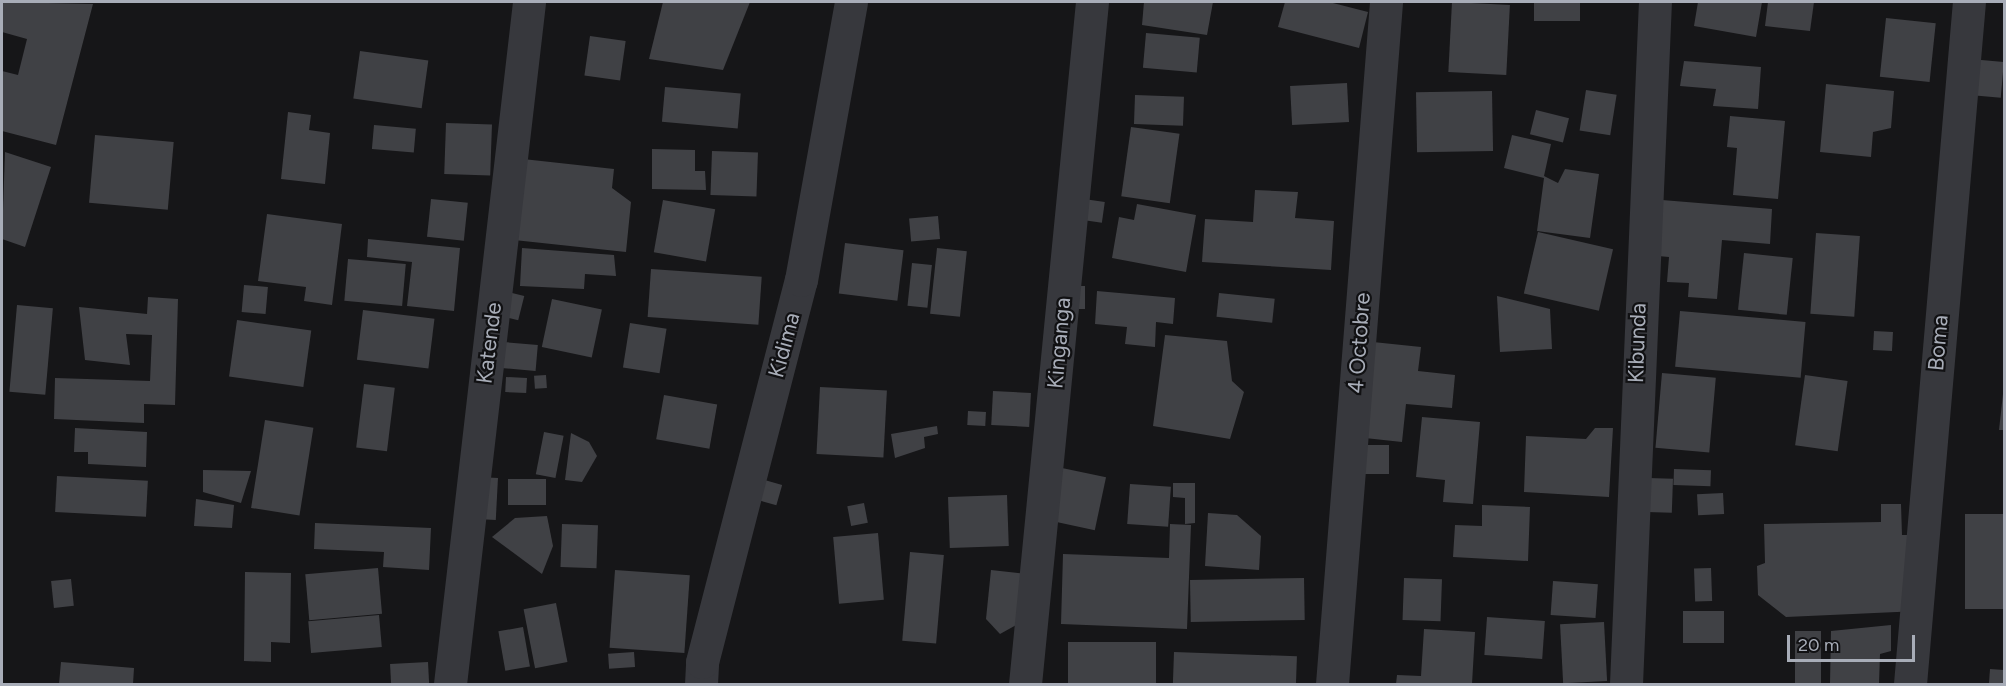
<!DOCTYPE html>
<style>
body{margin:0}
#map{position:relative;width:2006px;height:686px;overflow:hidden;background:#161618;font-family:Figtree,sans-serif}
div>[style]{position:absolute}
.building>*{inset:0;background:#404145;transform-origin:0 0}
.minor>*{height:33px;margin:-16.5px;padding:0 16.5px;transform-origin:16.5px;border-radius:16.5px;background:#37383d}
span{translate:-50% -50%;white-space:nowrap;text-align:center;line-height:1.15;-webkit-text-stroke:4.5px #111113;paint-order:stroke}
.street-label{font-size:22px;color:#a8adb8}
.frame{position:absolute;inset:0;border:3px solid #a8adb8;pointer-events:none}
.scale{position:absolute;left:1787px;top:635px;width:128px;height:27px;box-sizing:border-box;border:3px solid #a8adb8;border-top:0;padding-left:8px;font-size:18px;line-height:21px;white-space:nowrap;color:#a8adb8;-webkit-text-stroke:4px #111113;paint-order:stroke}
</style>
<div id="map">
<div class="building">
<div style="clip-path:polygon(2px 2px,93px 4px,56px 145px,2px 131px,2px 71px,18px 75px,27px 39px,2px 32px)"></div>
<div style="clip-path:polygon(663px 2px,750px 2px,723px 70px,649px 59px)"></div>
<div style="clip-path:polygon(1144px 2px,1213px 2px,1207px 35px,1142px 25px)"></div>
<div style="clip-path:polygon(1285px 2px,1329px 2px,1368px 12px,1359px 48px,1278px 27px)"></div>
<div style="left:1452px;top:2px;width:58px;height:70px;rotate:3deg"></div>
<div style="left:1534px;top:2px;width:46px;height:19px"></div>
<div style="clip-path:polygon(1698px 2px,1762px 2px,1756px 37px,1694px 26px)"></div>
<div style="clip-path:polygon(1768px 2px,1814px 2px,1810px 31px,1765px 26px)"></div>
<div style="left:1886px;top:18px;width:50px;height:59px;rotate:6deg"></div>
<div style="left:1146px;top:33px;width:54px;height:35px;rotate:5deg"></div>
<div style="left:590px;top:36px;width:36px;height:40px;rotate:8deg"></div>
<div style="left:360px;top:51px;width:69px;height:48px;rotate:8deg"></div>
<div style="left:1970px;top:59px;width:34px;height:36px;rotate:5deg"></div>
<div style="clip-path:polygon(1684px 61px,1761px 67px,1758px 109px,1713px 106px,1716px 89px,1680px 86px)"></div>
<div style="left:1347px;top:83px;width:39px;height:57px;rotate:87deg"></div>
<div style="clip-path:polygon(1826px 84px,1894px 91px,1891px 128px,1873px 132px,1871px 157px,1820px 152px)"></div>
<div style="left:665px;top:87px;width:76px;height:35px;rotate:5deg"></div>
<div style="left:1586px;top:90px;width:31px;height:41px;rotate:9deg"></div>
<div style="left:1492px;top:91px;width:60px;height:76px;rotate:89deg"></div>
<div style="left:1135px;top:95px;width:49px;height:29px;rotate:2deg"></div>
<div style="left:1536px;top:110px;width:34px;height:25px;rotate:14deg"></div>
<div style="clip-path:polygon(288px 112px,311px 115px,309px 130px,330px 133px,325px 184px,281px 179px)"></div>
<div style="clip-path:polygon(1730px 116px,1785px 121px,1778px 199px,1733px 195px,1737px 148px,1727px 147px)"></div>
<div style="left:446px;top:123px;width:46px;height:51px;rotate:2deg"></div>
<div style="left:374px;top:125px;width:42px;height:24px;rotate:5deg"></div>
<div style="left:1131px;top:127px;width:49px;height:70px;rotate:8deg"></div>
<div style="left:95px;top:135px;width:79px;height:68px;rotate:5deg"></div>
<div style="clip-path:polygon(1512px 135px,1551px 144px,1544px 176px,1558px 183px,1565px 169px,1599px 174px,1590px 238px,1537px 231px,1544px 178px,1504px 168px)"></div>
<div style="clip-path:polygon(652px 149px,695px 150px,695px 171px,705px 171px,706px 190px,652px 189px)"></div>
<div style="left:712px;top:151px;width:46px;height:44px;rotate:2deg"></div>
<div style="clip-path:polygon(5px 152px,51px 167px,25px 247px,2px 239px)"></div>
<div style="clip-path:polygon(523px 159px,614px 169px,612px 188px,631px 202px,626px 252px,514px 240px)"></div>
<div style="clip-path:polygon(1255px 190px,1298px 192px,1295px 218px,1334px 221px,1331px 270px,1202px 262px,1205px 219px,1253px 222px)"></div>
<div style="left:431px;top:199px;width:37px;height:38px;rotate:6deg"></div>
<div style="left:1084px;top:199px;width:21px;height:21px;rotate:8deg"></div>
<div style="left:663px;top:200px;width:53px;height:53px;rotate:10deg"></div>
<div style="clip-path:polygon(1662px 200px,1772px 209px,1770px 244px,1722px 240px,1717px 299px,1688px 297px,1689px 283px,1667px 282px,1669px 257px,1658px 256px)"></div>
<div style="clip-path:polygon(1137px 204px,1196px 215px,1186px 272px,1112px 258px,1119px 217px,1134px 220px)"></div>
<div style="clip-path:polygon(267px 214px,342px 224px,332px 305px,304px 301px,306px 287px,258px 281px)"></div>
<div style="left:938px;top:216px;width:23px;height:29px;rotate:85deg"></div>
<div style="left:1538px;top:232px;width:77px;height:63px;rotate:13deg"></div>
<div style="left:1816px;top:233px;width:44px;height:81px;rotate:4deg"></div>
<div style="clip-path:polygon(368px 239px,460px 248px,454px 311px,407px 306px,412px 262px,367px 257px)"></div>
<div style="left:845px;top:243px;width:59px;height:51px;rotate:7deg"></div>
<div style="clip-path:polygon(522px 248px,614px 255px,616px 276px,585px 274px,584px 289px,520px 286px)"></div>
<div style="left:937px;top:248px;width:30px;height:66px;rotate:6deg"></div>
<div style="left:1744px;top:253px;width:49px;height:57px;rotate:6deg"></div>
<div style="left:348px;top:259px;width:58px;height:42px;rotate:5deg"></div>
<div style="left:912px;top:263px;width:20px;height:43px;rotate:6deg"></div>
<div style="left:651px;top:269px;width:111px;height:48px;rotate:4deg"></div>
<div style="left:244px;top:285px;width:24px;height:27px;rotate:5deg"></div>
<div style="left:1072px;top:286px;width:13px;height:23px"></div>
<div style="left:500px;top:290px;width:25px;height:25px;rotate:14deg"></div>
<div style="clip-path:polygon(1097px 291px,1175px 298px,1173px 324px,1156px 322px,1155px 347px,1125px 344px,1127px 327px,1095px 324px)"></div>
<div style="left:1219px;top:293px;width:56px;height:24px;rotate:6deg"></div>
<div style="clip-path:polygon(1497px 296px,1550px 309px,1552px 349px,1500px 352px)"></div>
<div style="clip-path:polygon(148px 297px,178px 299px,175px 405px,144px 404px,144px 423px,54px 419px,55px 378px,150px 381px,152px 335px,126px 334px,130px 365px,85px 360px,79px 307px,147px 314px)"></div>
<div style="left:552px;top:299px;width:51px;height:49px;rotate:12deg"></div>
<div style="left:17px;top:305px;width:36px;height:87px;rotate:5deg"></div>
<div style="left:363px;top:310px;width:72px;height:50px;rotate:7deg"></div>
<div style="left:1680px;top:311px;width:126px;height:56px;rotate:5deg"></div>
<div style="left:237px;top:320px;width:75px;height:57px;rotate:8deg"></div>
<div style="left:630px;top:323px;width:37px;height:45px;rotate:9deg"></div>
<div style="left:1874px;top:331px;width:19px;height:19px;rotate:3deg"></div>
<div style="clip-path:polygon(1165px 335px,1227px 341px,1232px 381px,1244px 392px,1230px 439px,1153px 426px)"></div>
<div style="left:492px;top:341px;width:46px;height:26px;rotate:5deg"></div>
<div style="clip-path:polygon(1373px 342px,1421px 347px,1418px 371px,1455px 375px,1452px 408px,1406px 404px,1402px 442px,1365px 438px)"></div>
<div style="left:1662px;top:373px;width:54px;height:75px;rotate:5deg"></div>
<div style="left:546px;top:375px;width:13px;height:12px;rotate:86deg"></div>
<div style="left:1805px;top:375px;width:43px;height:71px;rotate:8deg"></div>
<div style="left:506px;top:377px;width:21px;height:15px;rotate:3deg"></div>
<div style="left:364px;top:384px;width:31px;height:64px;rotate:7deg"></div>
<div style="clip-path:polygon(2004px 385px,2004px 430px,1999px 430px)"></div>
<div style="left:820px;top:387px;width:67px;height:67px;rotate:3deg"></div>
<div style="left:993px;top:391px;width:38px;height:34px;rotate:3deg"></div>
<div style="left:664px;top:395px;width:54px;height:45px;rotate:10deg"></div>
<div style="left:968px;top:411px;width:18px;height:14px;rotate:3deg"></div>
<div style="clip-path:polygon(1422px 417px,1480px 422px,1473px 504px,1443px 502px,1445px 480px,1416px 477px)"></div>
<div style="left:265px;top:420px;width:49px;height:89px;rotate:9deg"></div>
<div style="clip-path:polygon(937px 426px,938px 434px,924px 437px,925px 448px,895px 458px,891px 434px)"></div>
<div style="clip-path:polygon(75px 428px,147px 432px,146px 467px,88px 464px,88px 452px,74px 452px)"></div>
<div style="clip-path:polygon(1595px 428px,1613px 428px,1609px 497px,1524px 492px,1526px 436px,1586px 439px)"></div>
<div style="left:544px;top:432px;width:20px;height:43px;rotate:11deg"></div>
<div style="clip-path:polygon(571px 433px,589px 442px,597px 456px,582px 482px,565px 480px)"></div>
<div style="left:1389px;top:445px;width:29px;height:28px;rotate:90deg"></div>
<div style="left:1062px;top:468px;width:45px;height:54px;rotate:12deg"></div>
<div style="left:1674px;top:469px;width:37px;height:16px;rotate:2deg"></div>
<div style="clip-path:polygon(203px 470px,251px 471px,241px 503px,203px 492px)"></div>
<div style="left:57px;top:476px;width:91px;height:36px;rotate:3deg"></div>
<div style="left:479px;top:477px;width:19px;height:42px;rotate:3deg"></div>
<div style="left:1648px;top:478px;width:25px;height:34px;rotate:2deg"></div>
<div style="left:508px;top:479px;width:38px;height:26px"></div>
<div style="left:761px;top:479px;width:22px;height:21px;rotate:16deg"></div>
<div style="clip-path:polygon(1173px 483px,1195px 483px,1195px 523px,1185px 524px,1185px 498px,1173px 497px)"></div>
<div style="left:1130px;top:484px;width:41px;height:40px;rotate:4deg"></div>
<div style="left:1723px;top:493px;width:21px;height:26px;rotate:87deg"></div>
<div style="left:1007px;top:495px;width:51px;height:59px;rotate:88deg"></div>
<div style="clip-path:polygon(196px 499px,234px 505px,232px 528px,194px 526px)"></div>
<div style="left:864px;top:503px;width:20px;height:17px;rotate:79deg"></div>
<div style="clip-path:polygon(1881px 504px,1901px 504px,1902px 535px,1920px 535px,1919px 611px,1786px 617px,1758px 595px,1757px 566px,1765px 563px,1764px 524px,1881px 522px)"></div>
<div style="clip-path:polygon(1482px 505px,1530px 507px,1528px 561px,1453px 557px,1455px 525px,1482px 526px)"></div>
<div style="clip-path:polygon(1208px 513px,1237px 515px,1261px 536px,1259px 570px,1205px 566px)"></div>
<div style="left:1965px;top:514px;width:39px;height:95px"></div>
<div style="clip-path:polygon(547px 516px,553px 546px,542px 574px,492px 537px,515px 518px)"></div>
<div style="clip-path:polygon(315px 523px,431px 528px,429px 570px,383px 567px,384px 552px,314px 549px)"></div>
<div style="left:562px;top:524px;width:36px;height:43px;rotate:2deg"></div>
<div style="clip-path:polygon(1170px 524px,1191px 525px,1187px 629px,1061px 624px,1063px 554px,1169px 558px)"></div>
<div style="left:878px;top:533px;width:67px;height:45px;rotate:85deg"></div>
<div style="left:910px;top:552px;width:34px;height:89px;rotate:5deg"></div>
<div style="left:378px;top:568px;width:46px;height:73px;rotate:85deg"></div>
<div style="left:1711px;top:568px;width:33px;height:17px;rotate:88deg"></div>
<div style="left:615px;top:570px;width:75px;height:78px;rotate:4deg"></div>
<div style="clip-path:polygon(991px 570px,1026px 574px,1020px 623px,1000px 634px,986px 619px)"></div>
<div style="clip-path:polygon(245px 572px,291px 573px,290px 643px,271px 642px,271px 662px,244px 661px)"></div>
<div style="left:1304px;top:578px;width:42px;height:114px;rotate:89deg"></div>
<div style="left:1404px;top:578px;width:38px;height:42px;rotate:2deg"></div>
<div style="left:71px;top:579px;width:27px;height:20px;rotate:84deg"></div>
<div style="left:1553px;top:581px;width:45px;height:34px;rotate:4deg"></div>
<div style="left:556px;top:603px;width:60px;height:33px;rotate:79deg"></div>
<div style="left:1683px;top:611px;width:41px;height:32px"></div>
<div style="left:379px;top:615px;width:32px;height:71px;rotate:85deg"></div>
<div style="left:1487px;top:617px;width:58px;height:38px;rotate:4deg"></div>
<div style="left:1604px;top:622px;width:59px;height:44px;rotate:87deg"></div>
<div style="clip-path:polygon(1891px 625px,1891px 651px,1880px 654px,1879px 684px,1830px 683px,1831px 631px)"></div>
<div style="left:523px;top:627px;width:40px;height:25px;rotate:80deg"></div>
<div style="clip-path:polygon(1424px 629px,1475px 632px,1472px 684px,1396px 684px,1397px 675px,1421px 676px)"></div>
<div style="left:1795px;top:631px;width:26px;height:53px"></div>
<div style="left:1068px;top:642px;width:88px;height:42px"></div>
<div style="left:634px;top:652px;width:15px;height:26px;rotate:86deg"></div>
<div style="left:1174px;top:652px;width:123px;height:32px;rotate:2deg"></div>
<div style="clip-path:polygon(61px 662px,134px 668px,133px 684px,59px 684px)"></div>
<div style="left:428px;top:662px;width:22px;height:38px;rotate:87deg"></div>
<div style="left:1990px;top:669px;width:14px;height:15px;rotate:4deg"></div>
</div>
<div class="minor">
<div style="left:450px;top:684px;width:687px;rotate:-83.39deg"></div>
<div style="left:701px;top:684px;width:22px;rotate:-87deg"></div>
<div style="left:702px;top:662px;width:395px;rotate:-75.5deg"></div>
<div style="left:801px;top:280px;width:282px;rotate:-79.8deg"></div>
<div style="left:1025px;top:684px;width:685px;rotate:-84.39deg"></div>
<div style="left:1332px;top:684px;width:684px;rotate:-85.47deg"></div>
<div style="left:1626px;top:684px;width:683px;rotate:-87.57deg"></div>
<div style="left:1910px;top:684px;width:685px;rotate:-85.06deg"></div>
</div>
<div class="street-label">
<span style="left:489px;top:343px;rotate:-83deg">Katende</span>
<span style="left:1059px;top:343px;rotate:-85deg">Kinganga</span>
<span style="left:1359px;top:343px;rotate:-86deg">4 Octobre</span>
<span style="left:1637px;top:343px;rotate:-88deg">Kibunda</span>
<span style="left:1938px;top:343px;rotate:-85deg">Boma</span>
<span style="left:784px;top:345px;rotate:-75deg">Kidima</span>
</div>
<div class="frame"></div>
<div class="scale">20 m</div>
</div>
